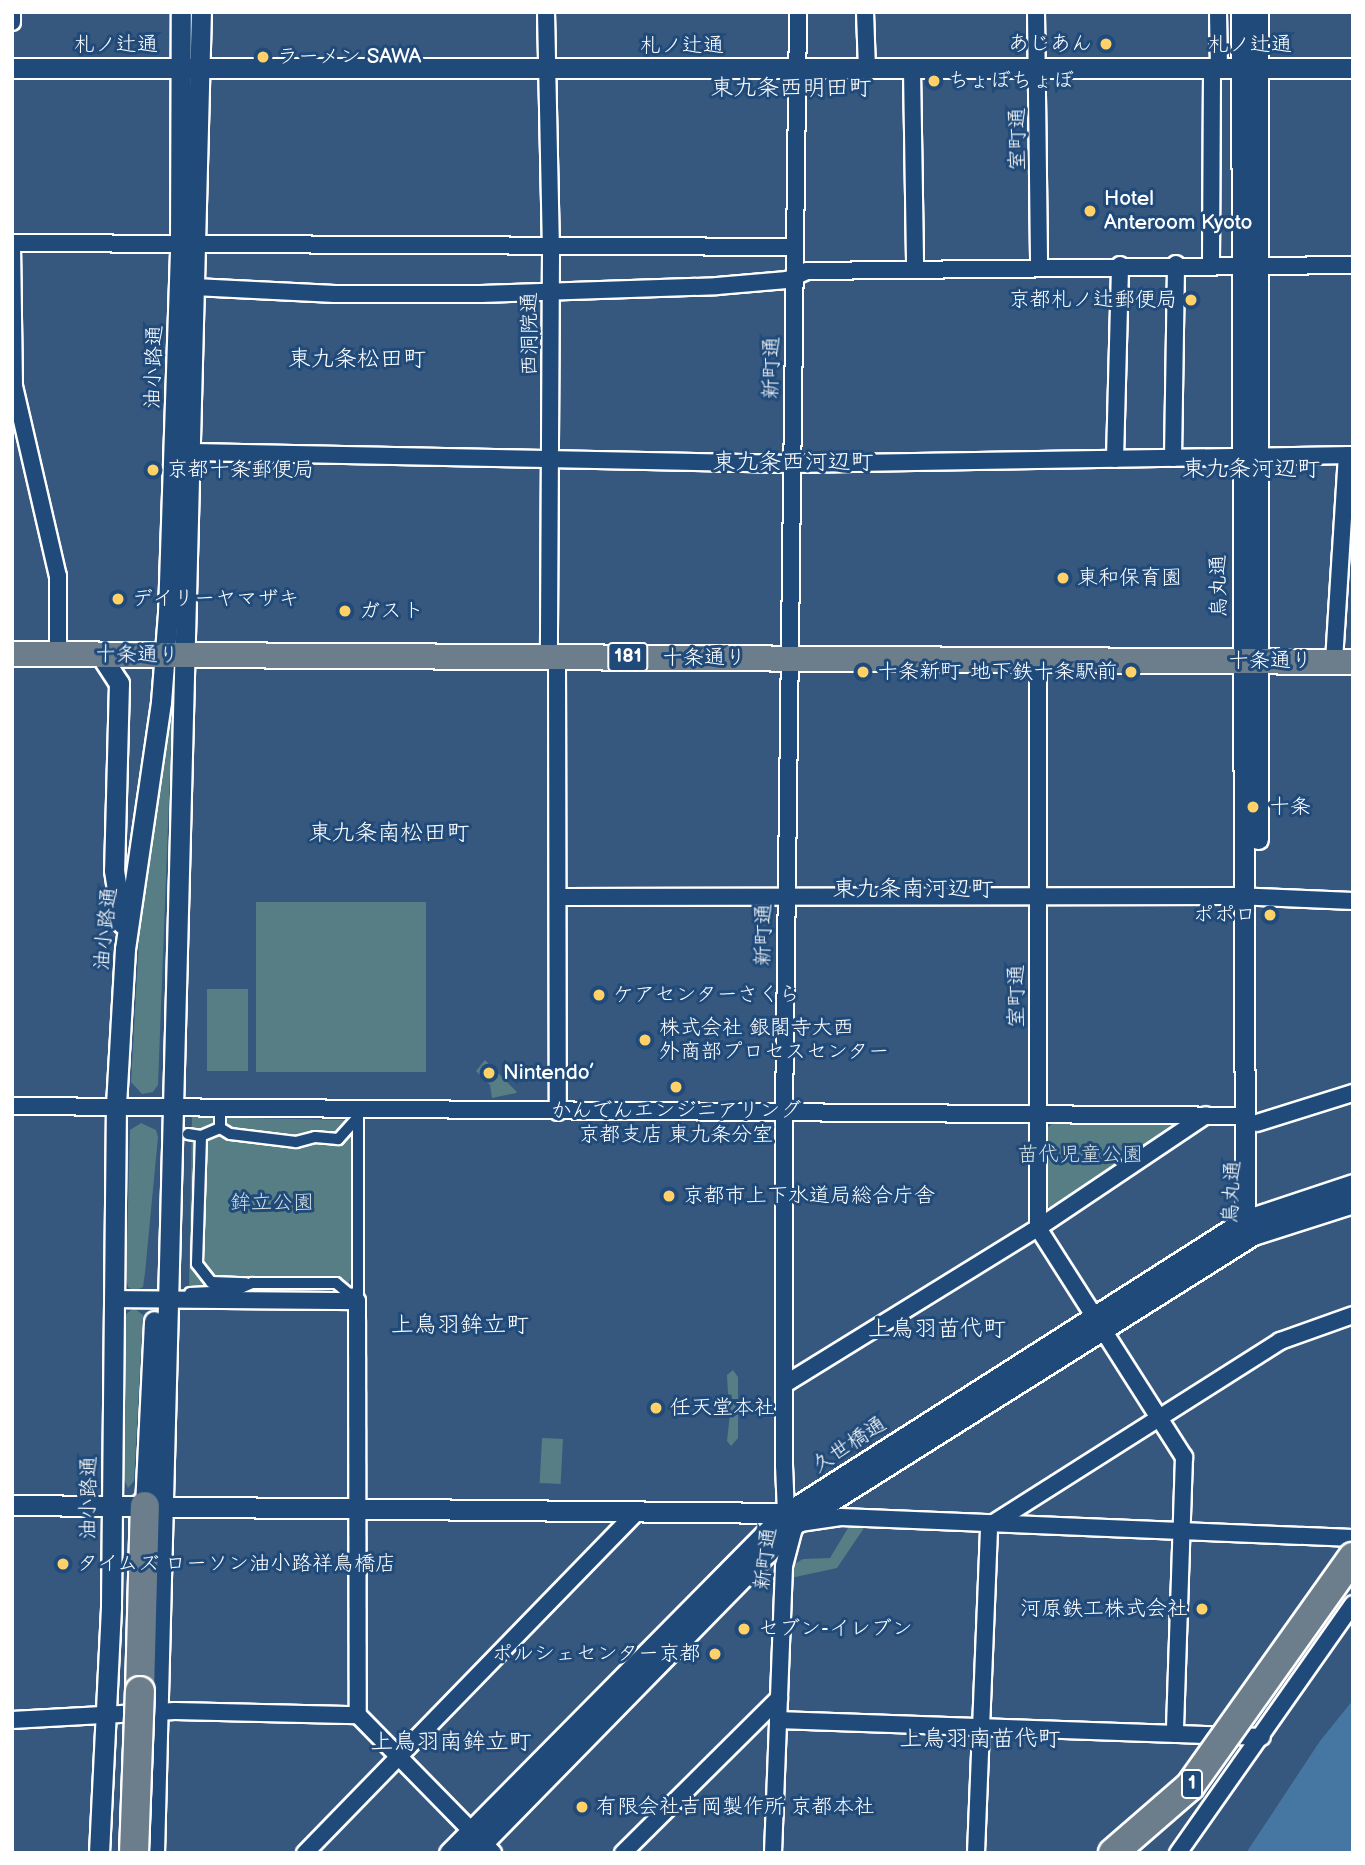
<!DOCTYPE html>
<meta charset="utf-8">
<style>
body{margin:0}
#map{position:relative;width:1365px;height:1865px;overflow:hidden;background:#36577e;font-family:"Balsamiq Sans","Klee One",sans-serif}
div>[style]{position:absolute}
.green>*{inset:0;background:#567e84;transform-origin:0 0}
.water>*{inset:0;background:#4676a2}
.roads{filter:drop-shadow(2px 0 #fff) drop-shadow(-2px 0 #fff) drop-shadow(0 2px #fff) drop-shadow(0 -2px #fff)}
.pedestrian>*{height:10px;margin:-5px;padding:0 5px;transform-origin:5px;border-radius:5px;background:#1f4a7a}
.minor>*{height:16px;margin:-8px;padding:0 8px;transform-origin:8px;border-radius:8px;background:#1f4a7a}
.tertiary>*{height:19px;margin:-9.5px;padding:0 9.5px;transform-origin:9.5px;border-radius:9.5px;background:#1f4a7a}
.primary>*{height:24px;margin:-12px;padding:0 12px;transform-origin:12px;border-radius:12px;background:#6c7d8b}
.motorway>*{height:28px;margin:-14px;padding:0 14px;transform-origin:14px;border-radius:14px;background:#6c7d8b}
.bridges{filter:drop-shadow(2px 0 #fff) drop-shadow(-2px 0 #fff) drop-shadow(0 2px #fff) drop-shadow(0 -2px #fff)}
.motorway-bridge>*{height:28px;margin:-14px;padding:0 14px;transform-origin:14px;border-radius:14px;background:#6c7d8b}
.dots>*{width:19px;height:19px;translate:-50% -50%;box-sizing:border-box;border:4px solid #1f4a7a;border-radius:50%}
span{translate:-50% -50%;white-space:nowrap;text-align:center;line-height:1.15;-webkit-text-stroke:6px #1f4a7a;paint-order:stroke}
.shield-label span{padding:2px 5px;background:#1f4a7a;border:2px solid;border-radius:5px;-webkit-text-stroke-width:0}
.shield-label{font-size:19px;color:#fff;font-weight:700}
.poi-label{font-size:21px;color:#fff}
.right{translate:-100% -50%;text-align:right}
.left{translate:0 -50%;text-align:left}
.street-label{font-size:21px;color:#fff}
.park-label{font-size:21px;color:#d5dfe0}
.neighbourhood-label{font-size:23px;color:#fff}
.frame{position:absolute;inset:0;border:14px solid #fff;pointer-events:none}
</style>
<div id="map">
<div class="green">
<div style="clip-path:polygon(173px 696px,158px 1085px,153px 1092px,142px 1094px,131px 1082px,142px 886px)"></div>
<div style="left:256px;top:902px;width:170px;height:170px"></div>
<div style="left:207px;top:989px;width:41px;height:82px"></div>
<div style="clip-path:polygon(485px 1060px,517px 1092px,516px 1093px,492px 1098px,490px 1085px,476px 1071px)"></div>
<div style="clip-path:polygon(192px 1117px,353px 1120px,354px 1273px,345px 1290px,189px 1287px)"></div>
<div style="clip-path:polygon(141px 1123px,156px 1130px,158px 1137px,145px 1273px,143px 1287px,134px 1291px,128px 1287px,126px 1279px,130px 1130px)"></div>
<div style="clip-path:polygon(1053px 1123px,1176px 1123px,1180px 1129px,1055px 1210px,1047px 1206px,1045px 1130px)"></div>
<div style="clip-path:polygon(134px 1308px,143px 1315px,134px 1481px,128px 1488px,122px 1475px,125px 1315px)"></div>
<div style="clip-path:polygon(733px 1370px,738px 1377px,738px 1438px,731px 1446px,727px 1441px,732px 1395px,728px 1394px,727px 1375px)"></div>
<div style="left:542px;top:1438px;width:21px;height:45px;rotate:3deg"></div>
<div style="clip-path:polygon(848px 1528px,864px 1528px,837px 1568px,791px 1578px,791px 1566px,803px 1559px,830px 1558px)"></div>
</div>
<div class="water">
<div style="clip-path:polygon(1353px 1700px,1353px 1853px,1246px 1853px,1320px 1741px)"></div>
</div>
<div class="roads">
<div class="pedestrian">
<div style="left:188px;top:1134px;width:13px;rotate:9deg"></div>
<div style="left:201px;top:1136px;width:21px;rotate:-23deg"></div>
<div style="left:201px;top:1136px;width:128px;rotate:91.8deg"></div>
<div style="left:197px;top:1264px;width:23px;rotate:52deg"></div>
<div style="left:211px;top:1282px;width:35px;rotate:2deg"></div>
<div style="left:190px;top:1293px;width:44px;rotate:-2.6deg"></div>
<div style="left:234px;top:1291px;width:20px;rotate:-24deg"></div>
<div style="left:252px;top:1283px;width:84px"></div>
<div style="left:336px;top:1283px;width:17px;rotate:40deg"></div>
<div style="left:349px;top:1294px;width:9px;rotate:-6deg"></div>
<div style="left:358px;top:1293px;width:176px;rotate:-90deg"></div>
<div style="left:358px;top:1117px;width:30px;rotate:132deg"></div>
<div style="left:338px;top:1139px;width:23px;rotate:-175deg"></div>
<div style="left:315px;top:1137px;width:20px;rotate:165deg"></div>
<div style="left:296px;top:1142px;width:66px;rotate:-173.1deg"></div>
<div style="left:230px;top:1134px;width:12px;rotate:-149deg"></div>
<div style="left:220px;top:1128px;width:13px;rotate:-90deg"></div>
</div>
<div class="minor">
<div style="left:546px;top:12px;width:240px;rotate:88.8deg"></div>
<div style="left:551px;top:252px;width:405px;rotate:90.3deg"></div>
<div style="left:865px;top:12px;width:56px;rotate:88deg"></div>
<div style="left:1036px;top:12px;width:254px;rotate:89.3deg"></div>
<div style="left:1218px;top:12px;width:56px;rotate:89deg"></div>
<div style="left:12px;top:22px;width:10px;rotate:-90deg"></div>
<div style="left:912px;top:69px;width:199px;rotate:89.1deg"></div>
<div style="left:12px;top:243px;width:783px;rotate:0.29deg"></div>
<div style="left:12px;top:245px;width:141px;rotate:89.2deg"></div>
<div style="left:14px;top:386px;width:195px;rotate:77deg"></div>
<div style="left:58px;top:576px;width:78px;rotate:90deg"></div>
<div style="left:1211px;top:263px;width:195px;rotate:-89.7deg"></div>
<div style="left:194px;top:287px;width:141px;rotate:2.8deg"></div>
<div style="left:335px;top:294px;width:146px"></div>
<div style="left:481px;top:294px;width:236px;rotate:-1.9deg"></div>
<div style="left:717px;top:286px;width:70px;rotate:-4.9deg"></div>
<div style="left:787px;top:280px;width:22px;rotate:-24deg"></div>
<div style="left:807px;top:271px;width:546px;rotate:-0.63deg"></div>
<div style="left:193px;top:452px;width:599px;rotate:1.15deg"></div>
<div style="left:792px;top:464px;width:561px;rotate:-0.92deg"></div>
<div style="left:1173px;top:458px;width:194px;rotate:-89.1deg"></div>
<div style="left:1115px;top:459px;width:194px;rotate:-88.5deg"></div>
<div style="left:557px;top:657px;width:455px;rotate:89.9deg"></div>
<div style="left:1038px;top:660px;width:568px;rotate:90deg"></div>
<div style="left:1038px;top:1228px;width:272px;rotate:57.5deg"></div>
<div style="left:1184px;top:1457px;width:277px;rotate:91.9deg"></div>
<div style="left:1334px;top:661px;width:206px;rotate:-86.4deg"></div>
<div style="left:560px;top:897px;width:675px;rotate:-0.08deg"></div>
<div style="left:1235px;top:896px;width:118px;rotate:2.4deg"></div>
<div style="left:12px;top:1106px;width:1233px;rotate:0.46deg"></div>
<div style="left:1257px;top:1123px;width:101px;rotate:-17.4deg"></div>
<div style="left:115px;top:1299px;width:242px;rotate:0.5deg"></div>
<div style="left:357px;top:1301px;width:414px;rotate:89.9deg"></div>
<div style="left:358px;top:1715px;width:193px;rotate:45.6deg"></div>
<div style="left:785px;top:1384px;width:297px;rotate:-31.7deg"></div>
<div style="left:1038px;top:1228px;width:202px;rotate:-33.9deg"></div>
<div style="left:800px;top:1523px;width:41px;rotate:-8.3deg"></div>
<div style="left:841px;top:1517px;width:512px;rotate:2.35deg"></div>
<div style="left:989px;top:1526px;width:345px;rotate:-32.4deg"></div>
<div style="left:1280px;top:1341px;width:77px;rotate:-19.6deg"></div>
<div style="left:12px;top:1720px;width:163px;rotate:-3.2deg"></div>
<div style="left:175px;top:1711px;width:183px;rotate:1.3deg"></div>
<div style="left:778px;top:1720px;width:484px;rotate:2deg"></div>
<div style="left:305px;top:1853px;width:477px;rotate:-45.8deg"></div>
<div style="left:623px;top:1853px;width:220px;rotate:-44.8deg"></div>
<div style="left:773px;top:1853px;width:287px;rotate:-87.8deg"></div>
<div style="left:784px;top:1566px;width:43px;rotate:-75.3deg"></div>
<div style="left:795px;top:1524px;width:14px;rotate:-129deg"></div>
<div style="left:786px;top:1513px;width:48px;rotate:-92.4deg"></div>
<div style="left:784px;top:1465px;width:352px;rotate:-90deg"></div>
<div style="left:784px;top:1113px;width:1101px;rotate:-89.27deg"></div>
<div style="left:976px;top:1853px;width:327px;rotate:-87.7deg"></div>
<div style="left:1178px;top:1853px;width:304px;rotate:-54.9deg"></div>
</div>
<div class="tertiary">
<div style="left:1241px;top:12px;width:1208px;rotate:89.81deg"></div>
<div style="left:1245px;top:1220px;width:17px;rotate:62deg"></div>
<div style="left:12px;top:68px;width:1341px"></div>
<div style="left:100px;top:654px;width:35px;rotate:57deg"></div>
<div style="left:119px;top:683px;width:187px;rotate:91.5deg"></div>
<div style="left:114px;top:870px;width:54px;rotate:81.4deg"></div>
<div style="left:1258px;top:839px;width:827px;rotate:-90deg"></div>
<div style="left:12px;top:1505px;width:774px;rotate:0.59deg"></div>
<div style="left:145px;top:1506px;width:185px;rotate:-87.2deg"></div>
<div style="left:99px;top:1853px;width:248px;rotate:-87.2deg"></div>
<div style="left:111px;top:1605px;width:500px;rotate:-89.43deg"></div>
<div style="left:116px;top:1105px;width:156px;rotate:-86.7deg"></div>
<div style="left:125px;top:949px;width:250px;rotate:-81.7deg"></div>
<div style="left:161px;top:702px;width:89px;rotate:-85.5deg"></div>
<div style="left:168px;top:613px;width:369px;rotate:-88.1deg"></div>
<div style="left:180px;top:244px;width:232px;rotate:-89.8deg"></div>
<div style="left:154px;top:1853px;width:1842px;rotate:-88.54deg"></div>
<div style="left:449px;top:1853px;width:479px;rotate:-45.3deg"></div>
<div style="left:786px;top:1513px;width:545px;rotate:-32.55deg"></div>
<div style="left:1245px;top:1220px;width:114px;rotate:-18.4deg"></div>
<div style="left:473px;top:1853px;width:460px;rotate:-45.6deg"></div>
<div style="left:795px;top:1524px;width:542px;rotate:-32.25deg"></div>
<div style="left:1253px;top:1235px;width:105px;rotate:-17.7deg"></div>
</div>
<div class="primary">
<div style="left:12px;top:654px;width:1341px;rotate:0.34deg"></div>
</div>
<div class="motorway">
<div style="left:140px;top:1691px;width:185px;rotate:-88.5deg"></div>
</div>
</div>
<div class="bridges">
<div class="motorway-bridge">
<div style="left:134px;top:1853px;width:162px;rotate:-87.9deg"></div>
<div style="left:1113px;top:1853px;width:102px;rotate:-41deg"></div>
<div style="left:1190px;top:1786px;width:281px;rotate:-54.6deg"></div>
</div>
</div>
<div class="dots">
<div style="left:1106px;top:44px;background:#ffd166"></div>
<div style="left:263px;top:57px;background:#ffd166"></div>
<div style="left:934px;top:81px;background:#ffd166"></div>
<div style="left:1090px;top:211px;background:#ffd166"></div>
<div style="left:1191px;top:300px;background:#ffd166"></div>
<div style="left:153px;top:470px;background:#ffd166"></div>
<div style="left:1063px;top:578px;background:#ffd166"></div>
<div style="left:118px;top:599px;background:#ffd166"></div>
<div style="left:345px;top:611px;background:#ffd166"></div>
<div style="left:863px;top:672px;background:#ffd166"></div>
<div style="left:1131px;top:672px;background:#ffd166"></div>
<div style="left:1253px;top:807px;background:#ffd166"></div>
<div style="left:1270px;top:915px;background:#ffd166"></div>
<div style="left:599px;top:995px;background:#ffd166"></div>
<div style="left:645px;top:1040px;background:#ffd166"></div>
<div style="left:489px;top:1073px;background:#ffd166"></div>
<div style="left:676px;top:1087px;background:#ffd166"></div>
<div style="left:669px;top:1196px;background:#ffd166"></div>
<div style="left:656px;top:1408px;background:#ffd166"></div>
<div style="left:63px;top:1564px;background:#ffd166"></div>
<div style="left:1202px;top:1609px;background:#ffd166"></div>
<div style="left:744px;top:1629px;background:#ffd166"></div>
<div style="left:715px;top:1654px;background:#ffd166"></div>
<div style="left:582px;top:1807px;background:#ffd166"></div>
</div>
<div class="shield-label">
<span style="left:628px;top:657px">181</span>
<span style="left:1192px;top:1784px">1</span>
</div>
<div class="poi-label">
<span class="right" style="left:1092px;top:44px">あじあん</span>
<span class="left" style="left:277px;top:57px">ラーメン SAWA</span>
<span class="left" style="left:948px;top:81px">ちょぼちょぼ</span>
<span class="left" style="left:1104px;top:211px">Hotel<br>Anteroom Kyoto</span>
<span class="right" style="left:1177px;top:300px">京都札ノ辻郵便局</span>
<span class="left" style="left:167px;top:470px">京都十条郵便局</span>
<span class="left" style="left:1077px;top:578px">東和保育園</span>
<span class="left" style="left:132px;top:599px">デイリーヤマザキ</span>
<span class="left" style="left:359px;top:611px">ガスト</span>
<span class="left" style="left:877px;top:672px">十条新町</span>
<span class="right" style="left:1117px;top:672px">地下鉄十条駅前</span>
<span class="left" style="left:1269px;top:807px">十条</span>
<span class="right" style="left:1256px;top:915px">ポポロ</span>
<span class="left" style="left:613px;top:995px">ケアセンターさくら</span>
<span class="left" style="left:659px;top:1040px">株式会社 銀閣寺大西<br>外商部プロセスセンター</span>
<span class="left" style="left:503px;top:1073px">Nintendo’</span>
<span style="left:676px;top:1123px">かんでんエンジニアリング<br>京都支店 東九条分室</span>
<span class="left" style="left:683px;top:1196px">京都市上下水道局総合庁舎</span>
<span class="left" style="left:670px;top:1408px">任天堂本社</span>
<span class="left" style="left:77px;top:1564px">タイムズ ローソン油小路祥鳥橋店</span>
<span class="right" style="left:1188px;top:1609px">河原鉄工株式会社</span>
<span class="left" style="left:758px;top:1629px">セブン-イレブン</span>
<span class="right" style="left:701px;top:1654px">ポルシェセンター京都</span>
<span class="left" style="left:596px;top:1807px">有限会社吉岡製作所 京都本社</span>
</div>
<div class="street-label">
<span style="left:116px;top:45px">札ノ辻通</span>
<span style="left:1250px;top:45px">札ノ辻通</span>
<span style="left:682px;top:46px">札ノ辻通</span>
<span style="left:1018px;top:139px;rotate:-90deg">室町通</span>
<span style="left:530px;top:334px;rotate:-90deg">西洞院通</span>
<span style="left:154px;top:367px;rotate:-88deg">油小路通</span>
<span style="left:772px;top:368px;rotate:-89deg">新町通</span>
<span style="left:1219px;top:586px;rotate:-91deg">烏丸通</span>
<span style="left:137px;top:655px;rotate:1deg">十条通り</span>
<span style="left:704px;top:658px">十条通り</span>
<span style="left:1270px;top:661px">十条通り</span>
<span style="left:106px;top:929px;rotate:-84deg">油小路通</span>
<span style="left:764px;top:935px;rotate:-89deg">新町通</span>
<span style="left:1017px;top:996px;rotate:-90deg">室町通</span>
<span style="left:1232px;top:1192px;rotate:-87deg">烏丸通</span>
<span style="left:849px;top:1445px;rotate:-33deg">久世橋通</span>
<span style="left:89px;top:1498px;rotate:-89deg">油小路通</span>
<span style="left:766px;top:1559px;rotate:-83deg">新町通</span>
</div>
<div class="park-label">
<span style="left:1080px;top:1155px">苗代児童公園</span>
<span style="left:272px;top:1203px">鉾立公園</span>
</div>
<div class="neighbourhood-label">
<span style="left:791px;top:88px">東九条西明田町</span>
<span style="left:357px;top:359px">東九条松田町</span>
<span style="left:793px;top:462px">東九条西河辺町</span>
<span style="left:1251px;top:469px">東九条河辺町</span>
<span style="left:389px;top:833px">東九条南松田町</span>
<span style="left:913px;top:889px">東九条南河辺町</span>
<span style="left:460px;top:1325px">上鳥羽鉾立町</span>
<span style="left:937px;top:1329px">上鳥羽苗代町</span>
<span style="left:980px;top:1739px">上鳥羽南苗代町</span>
<span style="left:451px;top:1742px">上鳥羽南鉾立町</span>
</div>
<div class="frame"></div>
</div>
